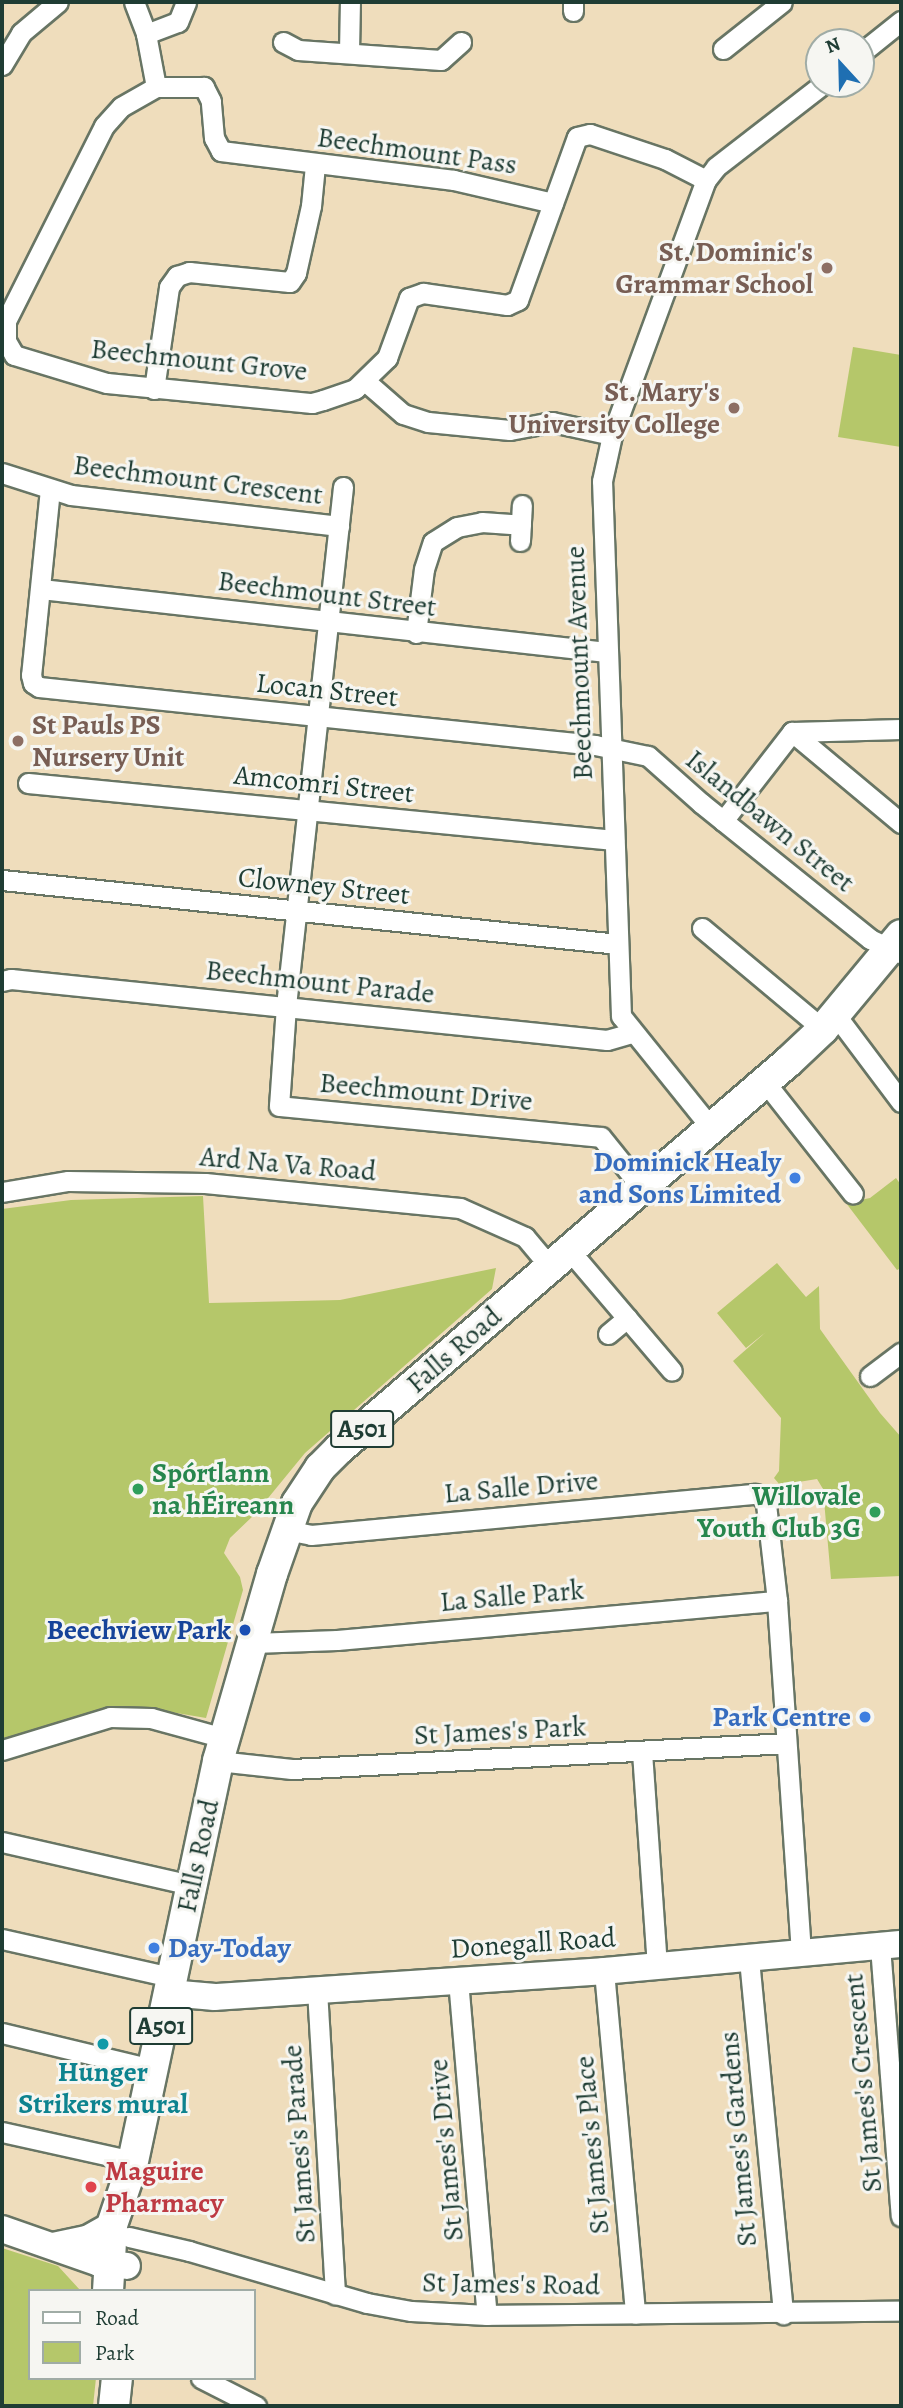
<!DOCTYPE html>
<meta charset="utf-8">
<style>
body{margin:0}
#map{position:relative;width:903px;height:2408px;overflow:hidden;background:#efddbc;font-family:Alegreya,serif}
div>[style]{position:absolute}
.green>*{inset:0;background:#b5c76a}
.roads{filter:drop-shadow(2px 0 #687564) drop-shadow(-2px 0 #687564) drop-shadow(0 2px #687564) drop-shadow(0 -2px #687564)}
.street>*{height:19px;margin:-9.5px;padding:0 9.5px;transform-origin:9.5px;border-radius:9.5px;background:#fff}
.secondary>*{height:26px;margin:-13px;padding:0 13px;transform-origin:13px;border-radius:13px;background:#fff}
.primary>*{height:30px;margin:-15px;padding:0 15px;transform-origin:15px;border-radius:15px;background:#fff}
.dots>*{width:19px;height:19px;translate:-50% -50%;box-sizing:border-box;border:4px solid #f6f6f2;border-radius:50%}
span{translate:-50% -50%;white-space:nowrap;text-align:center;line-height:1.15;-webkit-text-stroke:6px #f6f6f2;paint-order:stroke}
.shield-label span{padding:2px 5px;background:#f6f6f2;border:2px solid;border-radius:5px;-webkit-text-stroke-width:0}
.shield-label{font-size:26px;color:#1f3d34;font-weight:700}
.street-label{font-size:28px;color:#1f3d34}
.education-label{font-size:28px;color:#785e54;font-weight:700}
.right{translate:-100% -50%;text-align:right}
.left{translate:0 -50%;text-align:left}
.shop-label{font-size:28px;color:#366cbe;font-weight:700}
.leisure-label{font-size:28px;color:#27864d;font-weight:700}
.transit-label{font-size:28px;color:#164399;font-weight:700}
.culture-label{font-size:28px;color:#0d838f;font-weight:700}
.health-label{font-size:28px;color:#be3a42;font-weight:700}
.frame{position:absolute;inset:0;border:4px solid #1f3d34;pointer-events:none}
.legend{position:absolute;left:28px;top:2289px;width:228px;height:91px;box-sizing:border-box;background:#f6f6f2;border:2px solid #a0aca6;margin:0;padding:9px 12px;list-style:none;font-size:21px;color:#1f3d34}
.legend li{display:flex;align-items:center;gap:14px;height:35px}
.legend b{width:35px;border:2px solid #a0aca6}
.north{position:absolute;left:805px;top:28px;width:70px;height:70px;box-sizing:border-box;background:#f6f6f2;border:2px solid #a0aca6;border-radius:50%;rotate:338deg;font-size:19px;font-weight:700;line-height:28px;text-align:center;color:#1f3d34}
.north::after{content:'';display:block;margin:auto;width:24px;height:32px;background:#1f6fb2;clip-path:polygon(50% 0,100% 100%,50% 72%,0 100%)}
</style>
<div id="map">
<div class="green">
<div style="clip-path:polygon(853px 347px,901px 355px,901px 447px,838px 437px)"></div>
<div style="clip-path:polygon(896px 1178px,901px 1185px,901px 1268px,897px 1270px,846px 1203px,870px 1198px)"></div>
<div style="clip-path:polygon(203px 1196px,209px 1303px,340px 1300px,496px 1268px,492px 1289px,305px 1453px,255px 1514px,230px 1538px,224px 1553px,240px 1577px,243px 1590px,206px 1718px,153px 1709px,121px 1709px,83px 1715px,2px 1741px,2px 1209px,71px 1200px)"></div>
<div style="clip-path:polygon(777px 1263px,806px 1297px,819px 1286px,820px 1329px,880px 1413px,901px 1437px,901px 1576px,831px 1579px,823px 1489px,817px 1479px,780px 1485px,774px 1478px,779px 1471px,781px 1418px,733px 1361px,766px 1332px,746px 1348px,717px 1313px)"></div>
<div style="clip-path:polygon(2px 2248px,58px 2266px,80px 2290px,30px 2291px,30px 2378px,96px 2378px,93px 2406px,2px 2406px)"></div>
</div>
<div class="roads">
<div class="street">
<div style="left:134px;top:2px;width:34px;rotate:69deg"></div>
<div style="left:146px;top:34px;width:54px;rotate:79.3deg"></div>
<div style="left:573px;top:2px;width:9px;rotate:90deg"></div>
<div style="left:146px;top:34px;width:34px;rotate:-21deg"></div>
<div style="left:178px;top:22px;width:22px;rotate:-68deg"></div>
<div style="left:283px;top:42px;width:17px;rotate:28deg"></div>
<div style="left:298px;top:50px;width:143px;rotate:4deg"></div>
<div style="left:441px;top:60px;width:27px;rotate:-42deg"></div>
<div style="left:723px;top:49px;width:75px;rotate:-38.5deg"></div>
<div style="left:349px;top:52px;width:50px;rotate:-88.9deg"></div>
<div style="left:861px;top:53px;width:51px;rotate:-38.7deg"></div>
<div style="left:2px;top:65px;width:37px;rotate:-59deg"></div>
<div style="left:21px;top:33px;width:48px;rotate:-40deg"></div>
<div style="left:553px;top:203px;width:102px;rotate:-166.9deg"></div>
<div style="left:454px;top:180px;width:235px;rotate:-172.9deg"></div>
<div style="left:221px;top:151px;width:15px;rotate:-118deg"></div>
<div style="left:214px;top:138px;width:37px;rotate:-95deg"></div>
<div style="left:211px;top:101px;width:16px;rotate:-117deg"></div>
<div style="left:204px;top:87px;width:48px;rotate:180deg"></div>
<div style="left:156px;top:87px;width:40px;rotate:150.3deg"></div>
<div style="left:121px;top:107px;width:25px;rotate:132deg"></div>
<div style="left:104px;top:126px;width:218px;rotate:116.7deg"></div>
<div style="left:6px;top:321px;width:20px;rotate:90deg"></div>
<div style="left:6px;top:341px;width:16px;rotate:60deg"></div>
<div style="left:14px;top:355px;width:97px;rotate:16.8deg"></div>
<div style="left:107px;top:383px;width:206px;rotate:5.6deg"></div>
<div style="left:312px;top:403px;width:11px;rotate:-15deg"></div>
<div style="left:323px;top:400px;width:34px;rotate:-19deg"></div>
<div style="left:355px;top:389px;width:45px;rotate:-44.1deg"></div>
<div style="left:387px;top:358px;width:64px;rotate:-69.9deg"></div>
<div style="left:409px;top:298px;width:15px;rotate:-20deg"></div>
<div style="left:423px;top:293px;width:85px;rotate:8.1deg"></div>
<div style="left:507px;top:305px;width:12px;rotate:-24deg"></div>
<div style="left:518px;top:300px;width:173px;rotate:-70.1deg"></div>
<div style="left:577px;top:137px;width:13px;rotate:-13deg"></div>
<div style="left:590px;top:134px;width:79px;rotate:18.4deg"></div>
<div style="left:665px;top:159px;width:46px;rotate:27.1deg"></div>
<div style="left:365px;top:381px;width:50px;rotate:41deg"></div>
<div style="left:403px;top:414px;width:26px;rotate:18deg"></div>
<div style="left:428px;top:422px;width:82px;rotate:5.6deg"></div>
<div style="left:510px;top:430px;width:43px;rotate:-10.8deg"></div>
<div style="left:552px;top:422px;width:61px;rotate:12.2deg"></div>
<div style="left:154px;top:389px;width:103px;rotate:-81.6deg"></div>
<div style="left:169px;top:287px;width:14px;rotate:-54deg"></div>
<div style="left:177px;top:276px;width:13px;rotate:-18deg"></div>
<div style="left:189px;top:272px;width:101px;rotate:5.7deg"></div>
<div style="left:290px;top:282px;width:11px;rotate:-56deg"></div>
<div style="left:296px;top:273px;width:69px;rotate:-77.4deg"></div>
<div style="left:311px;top:206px;width:41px;rotate:-84.4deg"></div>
<div style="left:2px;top:473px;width:72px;rotate:17.7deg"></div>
<div style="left:71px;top:495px;width:270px;rotate:6.6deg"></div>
<div style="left:343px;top:487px;width:522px;rotate:96.27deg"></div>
<div style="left:286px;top:1006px;width:100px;rotate:94deg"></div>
<div style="left:279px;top:1106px;width:323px;rotate:5.5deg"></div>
<div style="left:601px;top:1137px;width:65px;rotate:51.2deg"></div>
<div style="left:50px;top:489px;width:187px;rotate:95.8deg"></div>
<div style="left:31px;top:675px;width:8px;rotate:76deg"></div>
<div style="left:33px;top:683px;width:7px;rotate:34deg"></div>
<div style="left:39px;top:687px;width:559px;rotate:5.96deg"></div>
<div style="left:595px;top:745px;width:54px;rotate:11.7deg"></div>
<div style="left:648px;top:756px;width:71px;rotate:41.6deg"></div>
<div style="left:701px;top:803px;width:217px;rotate:38.8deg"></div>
<div style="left:870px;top:939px;width:33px;rotate:25deg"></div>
<div style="left:520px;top:541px;width:36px;rotate:-87deg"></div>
<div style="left:41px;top:589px;width:569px;rotate:6.36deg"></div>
<div style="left:416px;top:633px;width:64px;rotate:-82.9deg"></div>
<div style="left:424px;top:569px;width:28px;rotate:-72deg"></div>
<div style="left:433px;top:542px;width:28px;rotate:-32deg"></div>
<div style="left:457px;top:527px;width:25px;rotate:-11deg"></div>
<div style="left:482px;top:522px;width:39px;rotate:4deg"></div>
<div style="left:792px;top:732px;width:142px;rotate:39.9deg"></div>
<div style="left:28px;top:783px;width:589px;rotate:5.56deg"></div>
<div style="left:723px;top:821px;width:113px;rotate:-52.2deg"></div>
<div style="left:792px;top:732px;width:109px;rotate:-1.6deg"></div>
<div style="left:2px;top:880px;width:619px;rotate:5.93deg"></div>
<div style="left:702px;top:928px;width:158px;rotate:39.9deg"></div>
<div style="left:2px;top:981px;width:9px;rotate:-13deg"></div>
<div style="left:11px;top:979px;width:599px;rotate:5.84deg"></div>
<div style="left:607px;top:1040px;width:26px;rotate:-16deg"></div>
<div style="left:835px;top:1014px;width:110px;rotate:53.1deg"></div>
<div style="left:765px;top:1082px;width:142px;rotate:51.8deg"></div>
<div style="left:712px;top:1129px;width:145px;rotate:-128.8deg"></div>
<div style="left:621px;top:1016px;width:535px;rotate:-92.03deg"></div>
<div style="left:602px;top:481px;width:47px;rotate:-77.7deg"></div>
<div style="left:612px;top:435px;width:272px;rotate:-69.8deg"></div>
<div style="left:706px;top:180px;width:16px;rotate:-52deg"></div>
<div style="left:716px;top:167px;width:135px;rotate:-37.8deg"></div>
<div style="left:2px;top:1192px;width:67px;rotate:-9.5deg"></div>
<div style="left:68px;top:1181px;width:137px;rotate:0.8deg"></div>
<div style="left:205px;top:1183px;width:256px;rotate:5.6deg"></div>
<div style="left:460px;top:1208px;width:71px;rotate:24deg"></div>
<div style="left:525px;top:1237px;width:39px;rotate:50deg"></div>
<div style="left:570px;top:1251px;width:157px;rotate:49.6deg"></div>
<div style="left:608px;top:1334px;width:25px;rotate:-40deg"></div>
<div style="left:870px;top:1376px;width:39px;rotate:-37deg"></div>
<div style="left:286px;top:1530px;width:25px;rotate:11deg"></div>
<div style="left:311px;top:1535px;width:446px;rotate:-5.3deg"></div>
<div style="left:755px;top:1494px;width:7px;rotate:16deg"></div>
<div style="left:762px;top:1496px;width:9px;rotate:63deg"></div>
<div style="left:766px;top:1504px;width:98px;rotate:83.5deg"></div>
<div style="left:777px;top:1601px;width:354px;rotate:86.1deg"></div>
<div style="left:253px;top:1643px;width:84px;rotate:-2deg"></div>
<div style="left:337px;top:1640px;width:442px;rotate:-5.1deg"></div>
<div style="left:2px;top:1750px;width:113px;rotate:-17deg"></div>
<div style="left:110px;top:1717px;width:41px;rotate:1.4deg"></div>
<div style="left:151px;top:1718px;width:76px;rotate:15.3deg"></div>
<div style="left:642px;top:1752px;width:214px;rotate:86deg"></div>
<div style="left:218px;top:1761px;width:74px;rotate:6.2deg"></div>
<div style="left:292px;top:1769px;width:495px;rotate:-3deg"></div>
<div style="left:2px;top:1842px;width:194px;rotate:12.8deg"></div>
<div style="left:2px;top:1939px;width:173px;rotate:12.7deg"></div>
<div style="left:880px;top:1946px;width:271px;rotate:85.6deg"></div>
<div style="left:749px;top:1959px;width:357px;rotate:84.5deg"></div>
<div style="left:604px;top:1971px;width:344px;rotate:84.8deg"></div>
<div style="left:458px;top:1980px;width:336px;rotate:85.1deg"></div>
<div style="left:317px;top:1990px;width:305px;rotate:86.6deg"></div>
<div style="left:2px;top:2033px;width:154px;rotate:13.5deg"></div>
<div style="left:2px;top:2132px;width:134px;rotate:12.5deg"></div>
<div style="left:129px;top:2237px;width:62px;rotate:13.1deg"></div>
<div style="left:189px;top:2251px;width:185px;rotate:16.3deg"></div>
<div style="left:367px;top:2303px;width:45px;rotate:10.3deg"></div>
<div style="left:411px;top:2311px;width:76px;rotate:3deg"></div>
<div style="left:487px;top:2315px;width:414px;rotate:-0.6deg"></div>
<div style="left:201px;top:2378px;width:62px;rotate:27deg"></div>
</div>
<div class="secondary">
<div style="left:169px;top:1993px;width:46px;rotate:5deg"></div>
<div style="left:215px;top:1997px;width:390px;rotate:-3.8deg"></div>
<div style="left:604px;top:1971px;width:298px;rotate:-5.2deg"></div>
<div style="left:2px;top:2229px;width:103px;rotate:19.3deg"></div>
<div style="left:99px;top:2263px;width:28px;rotate:6deg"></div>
<div style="left:53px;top:2246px;width:35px;rotate:-12deg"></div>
<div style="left:87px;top:2239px;width:29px;rotate:-29deg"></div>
</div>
<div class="primary">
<div style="left:108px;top:2291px;width:66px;rotate:-86.5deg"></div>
<div style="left:112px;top:2225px;width:62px;rotate:-71.3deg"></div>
<div style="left:132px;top:2166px;width:414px;rotate:-78deg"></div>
<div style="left:218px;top:1761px;width:195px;rotate:-73.9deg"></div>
<div style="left:272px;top:1574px;width:75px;rotate:-70.6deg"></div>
<div style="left:297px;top:1503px;width:42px;rotate:-56.7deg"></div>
<div style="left:320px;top:1468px;width:27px;rotate:-45deg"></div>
<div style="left:339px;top:1449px;width:593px;rotate:-40.76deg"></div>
<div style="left:788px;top:1062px;width:48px;rotate:-43.3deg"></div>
<div style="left:823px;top:1029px;width:122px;rotate:-50.3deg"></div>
<div style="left:114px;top:2406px;width:28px;rotate:-84deg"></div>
</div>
</div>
<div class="dots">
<div style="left:827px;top:268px;background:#8d6e63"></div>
<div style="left:734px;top:408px;background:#8d6e63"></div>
<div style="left:18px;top:741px;background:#8d6e63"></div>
<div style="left:795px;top:1178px;background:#3f7fe0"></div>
<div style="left:138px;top:1489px;background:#2e9e5b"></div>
<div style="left:875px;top:1512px;background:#2e9e5b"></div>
<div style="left:245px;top:1630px;background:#1a4fb4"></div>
<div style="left:865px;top:1717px;background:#3f7fe0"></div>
<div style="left:154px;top:1948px;background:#3f7fe0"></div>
<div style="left:103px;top:2044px;background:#0f9aa8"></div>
<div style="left:91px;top:2187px;background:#e0444e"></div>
</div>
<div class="shield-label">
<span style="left:362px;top:1429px">A501</span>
<span style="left:161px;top:2026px">A501</span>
</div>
<div class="street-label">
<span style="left:417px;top:151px;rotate:8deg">Beechmount Pass</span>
<span style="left:199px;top:360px;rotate:6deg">Beechmount Grove</span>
<span style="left:198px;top:480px;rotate:7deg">Beechmount Crescent</span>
<span style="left:327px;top:594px;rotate:7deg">Beechmount Street</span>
<span style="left:579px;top:663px;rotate:-92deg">Beechmount Avenue</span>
<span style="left:327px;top:690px;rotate:6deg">Locan Street</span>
<span style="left:324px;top:784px;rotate:6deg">Amcomri Street</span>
<span style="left:770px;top:821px;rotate:39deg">Islandbawn Street</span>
<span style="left:324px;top:886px;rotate:6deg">Clowney Street</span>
<span style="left:320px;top:982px;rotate:6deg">Beechmount Parade</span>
<span style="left:426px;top:1092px;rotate:5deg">Beechmount Drive</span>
<span style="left:288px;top:1164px;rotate:5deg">Ard Na Va Road</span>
<span style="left:454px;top:1350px;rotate:-41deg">Falls Road</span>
<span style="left:521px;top:1487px;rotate:-5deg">La Salle Drive</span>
<span style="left:512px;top:1596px;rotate:-5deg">La Salle Park</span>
<span style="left:500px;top:1731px;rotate:-3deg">St James's Park</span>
<span style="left:198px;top:1856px;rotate:-78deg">Falls Road</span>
<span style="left:533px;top:1943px;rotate:-4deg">Donegall Road</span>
<span style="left:863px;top:2083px;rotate:-95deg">St James's Crescent</span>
<span style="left:738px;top:2139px;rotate:-95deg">St James's Gardens</span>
<span style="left:299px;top:2144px;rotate:-94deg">St James's Parade</span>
<span style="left:592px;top:2145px;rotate:-95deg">St James's Place</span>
<span style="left:446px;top:2150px;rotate:-95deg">St James's Drive</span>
<span style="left:511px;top:2284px;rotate:1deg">St James's Road</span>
</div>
<div class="education-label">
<span class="right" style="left:813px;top:268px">St. Dominic's<br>Grammar School</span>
<span class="right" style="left:720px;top:408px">St. Mary's<br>University College</span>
<span class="left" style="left:32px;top:741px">St Pauls PS<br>Nursery Unit</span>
</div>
<div class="shop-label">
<span class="right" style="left:781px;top:1178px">Dominick Healy<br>and Sons Limited</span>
<span class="right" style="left:851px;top:1717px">Park Centre</span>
<span class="left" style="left:168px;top:1948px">Day-Today</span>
</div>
<div class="leisure-label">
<span class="left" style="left:152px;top:1489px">Spórtlann<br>na hÉireann</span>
<span class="right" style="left:861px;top:1512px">Willovale<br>Youth Club 3G</span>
</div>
<div class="transit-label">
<span class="right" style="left:231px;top:1630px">Beechview Park</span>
</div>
<div class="culture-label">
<span style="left:103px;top:2088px">Hunger<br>Strikers mural</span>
</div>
<div class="health-label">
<span class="left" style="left:105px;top:2187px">Maguire<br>Pharmacy</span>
</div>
<div class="frame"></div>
<ul class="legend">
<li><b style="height:9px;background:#fff"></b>Road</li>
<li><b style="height:19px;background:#b5c76a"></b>Park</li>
</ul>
<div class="north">N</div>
</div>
